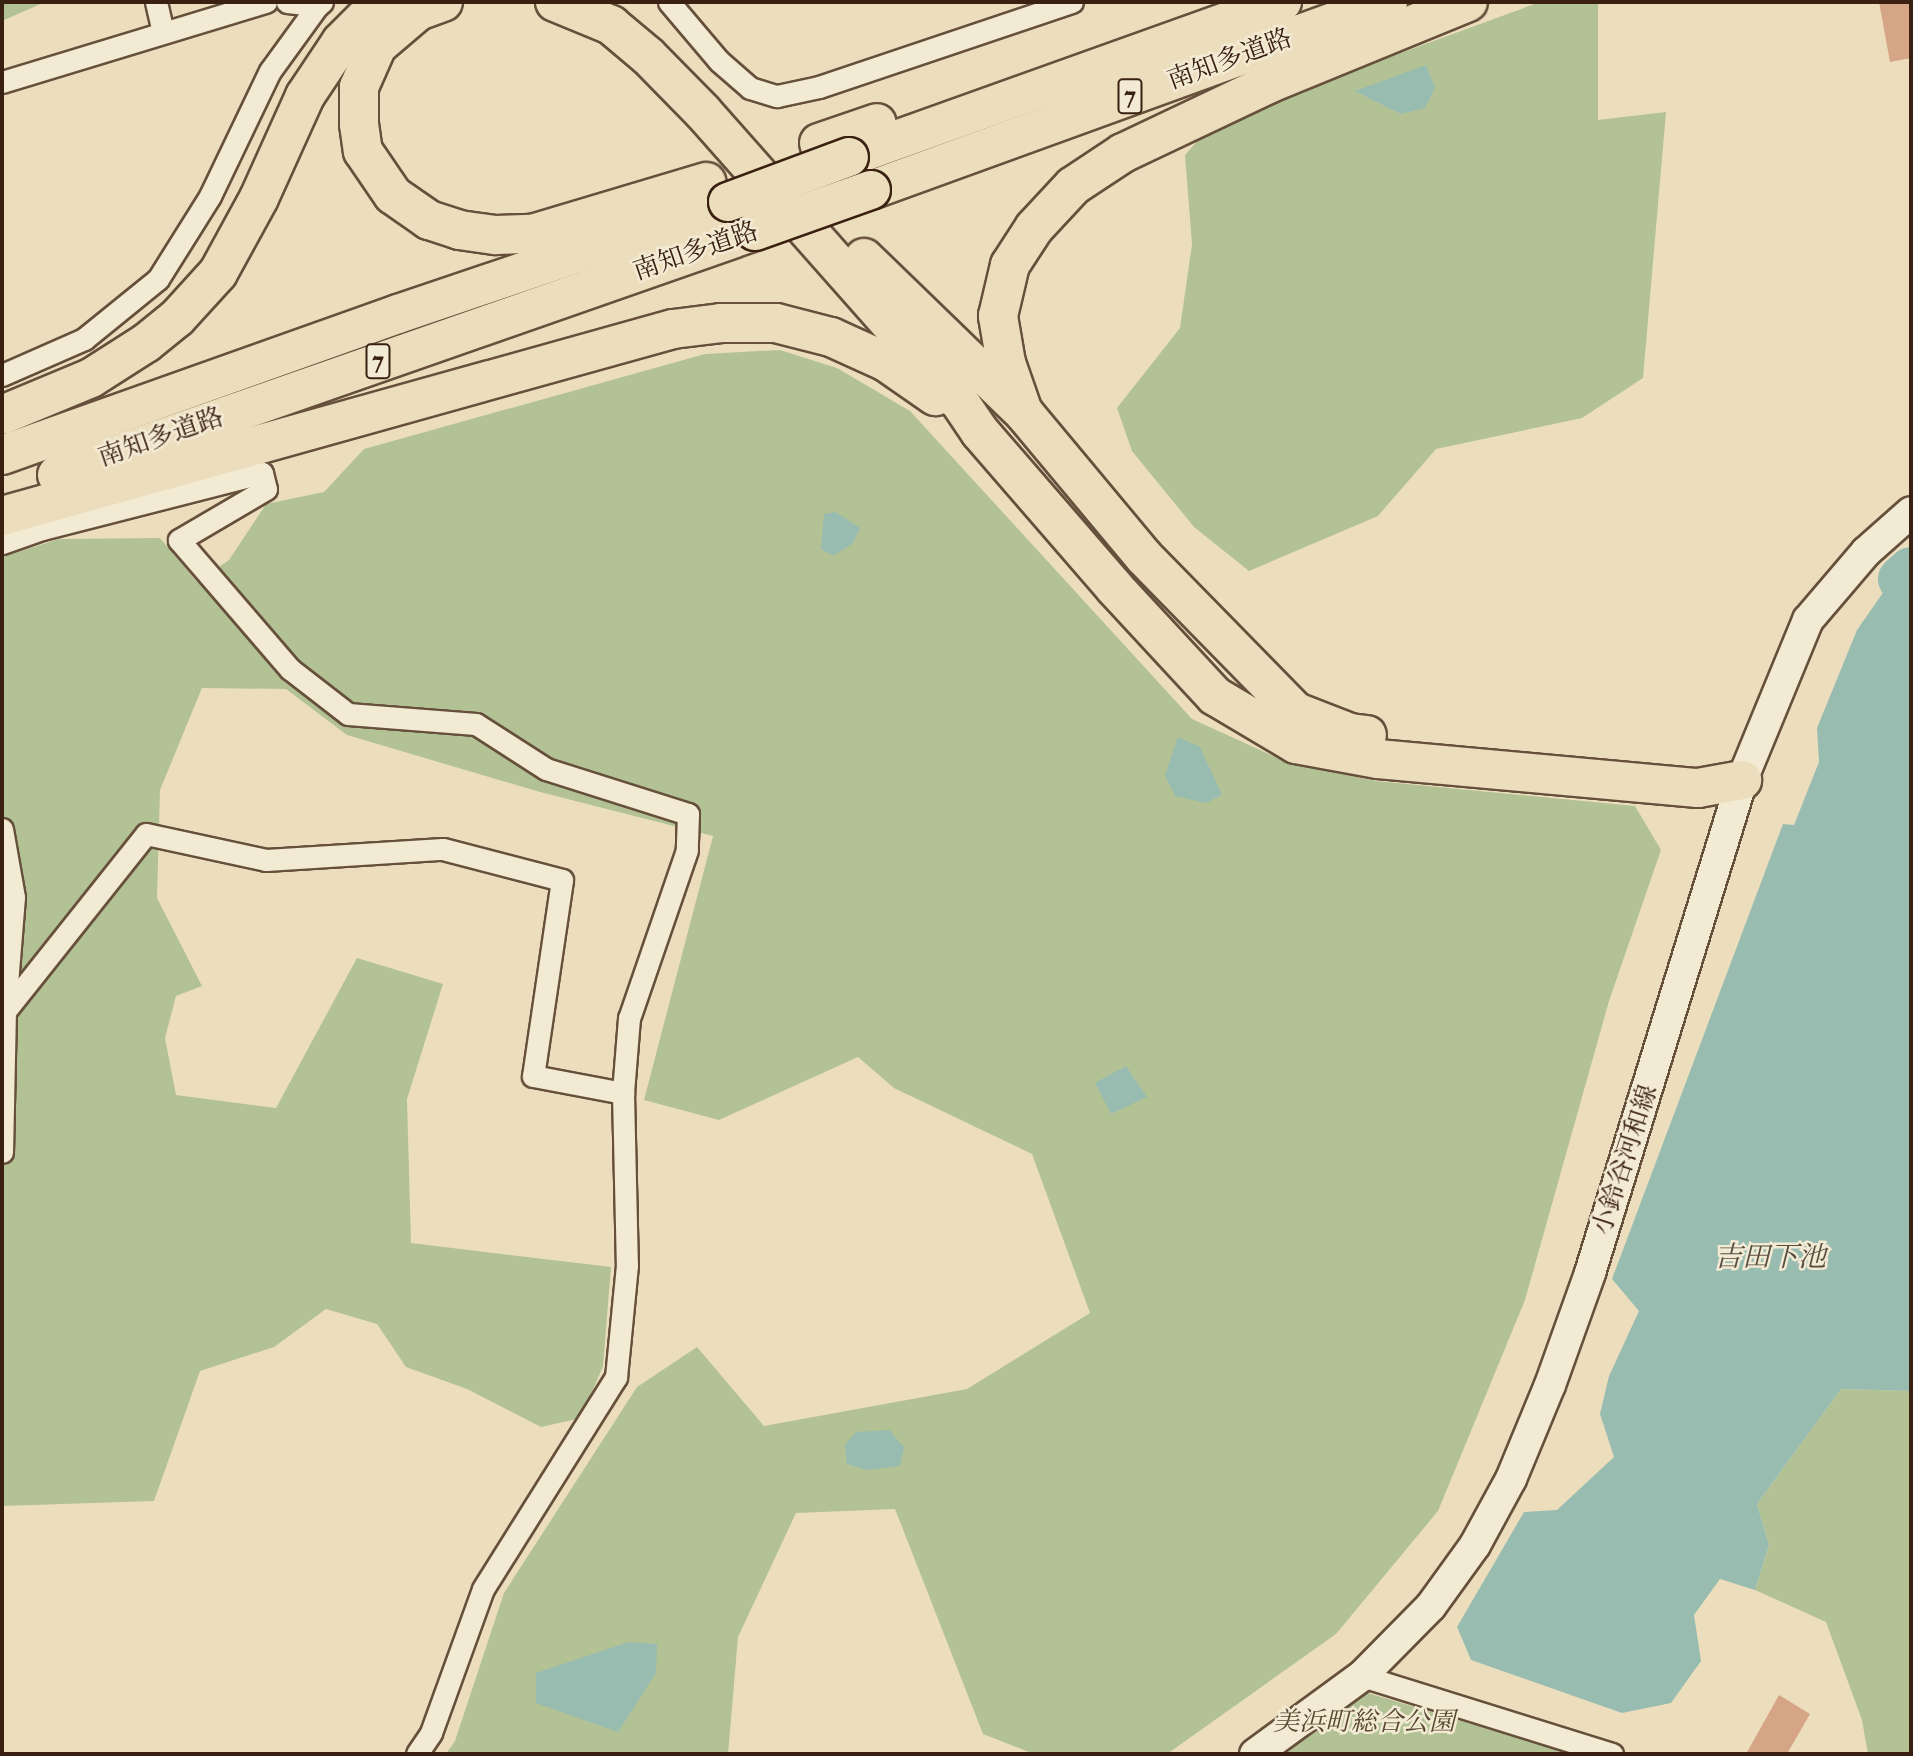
<!DOCTYPE html>
<meta charset="utf-8">
<style>
body{margin:0}
#map{position:relative;width:1913px;height:1756px;overflow:hidden;background:#ecdebd;font-family:"IM FELL Double Pica","Noto Serif JP",serif}
div>[style]{position:absolute}
.green>*{inset:0;background:#b2c295}
.water>*{inset:0;background:#99bcb1}
.river>*{height:46px;margin:-23px;padding:0 23px;transform-origin:23px;border-radius:23px;background:#99bcb1}
.building>*{inset:0;background:#d6a586}
.roads{filter:drop-shadow(2px 0 #66503c) drop-shadow(-2px 0 #66503c) drop-shadow(0 2px #66503c) drop-shadow(0 -2px #66503c)}
.street>*{height:21px;margin:-10.5px;padding:0 10.5px;transform-origin:10.5px;border-radius:10.5px;background:#f3ead4}
.secondary>*{height:30px;margin:-15px;padding:0 15px;transform-origin:15px;border-radius:15px;background:#f3ead4}
.highway>*{height:38px;margin:-19px;padding:0 19px;transform-origin:19px;border-radius:19px;background:#ecdebd}
.bridges{filter:drop-shadow(2px 0 #3a2011) drop-shadow(-2px 0 #3a2011) drop-shadow(0 2px #3a2011) drop-shadow(0 -2px #3a2011)}
.highway-bridge>*{height:38px;margin:-19px;padding:0 19px;transform-origin:19px;border-radius:19px;background:#ecdebd}
span{translate:-50% -50%;white-space:nowrap;text-align:center;line-height:1.15;-webkit-text-stroke:5px #f3ead4;paint-order:stroke}
.shield-label span{padding:2px 5px;background:#f3ead4;border:2px solid;border-radius:5px;-webkit-text-stroke-width:0}
.shield-label{font-size:24px;color:#3a2011;font-weight:700}
.street-label{font-size:26px;color:#3a2011}
.park-label{font-size:26px;color:#584832;font-style:italic}
.water-label{font-size:28px;color:#564f41;font-style:italic}
.frame{position:absolute;inset:0;border:4px solid #3a2011;pointer-events:none}
</style>
<div id="map">
<div class="green">
<div style="clip-path:polygon(2px 2px,45px 2px,2px 21px)"></div>
<div style="clip-path:polygon(1540px 2px,1598px 2px,1598px 120px,1666px 112px,1643px 378px,1582px 418px,1436px 449px,1378px 516px,1249px 571px,1194px 527px,1132px 451px,1117px 408px,1180px 328px,1192px 244px,1185px 155px,1215px 121px)"></div>
<div style="clip-path:polygon(780px 350px,837px 368px,910px 411px,1192px 719px,1286px 762px,1376px 781px,1635px 806px,1661px 850px,1609px 1001px,1525px 1300px,1438px 1511px,1336px 1634px,1167px 1754px,1034px 1754px,983px 1734px,895px 1509px,796px 1513px,738px 1637px,728px 1754px,446px 1754px,455px 1741px,504px 1593px,637px 1387px,697px 1347px,764px 1426px,967px 1389px,1090px 1313px,1032px 1154px,894px 1088px,858px 1057px,719px 1120px,644px 1100px,713px 836px,540px 792px,347px 735px,286px 689px,202px 688px,160px 790px,157px 898px,202px 986px,176px 996px,165px 1038px,176px 1095px,276px 1108px,357px 958px,443px 984px,407px 1099px,411px 1243px,611px 1267px,603px 1366px,581px 1418px,541px 1427px,467px 1389px,406px 1367px,377px 1324px,326px 1309px,274px 1347px,200px 1371px,154px 1501px,2px 1506px,2px 557px,59px 539px,160px 538px,197px 582px,229px 560px,266px 504px,324px 492px,364px 449px,705px 354px)"></div>
<div style="clip-path:polygon(1841px 1389px,1911px 1391px,1911px 1754px,1868px 1754px,1862px 1720px,1826px 1622px,1755px 1590px,1769px 1545px,1757px 1504px)"></div>
<div style="clip-path:polygon(1358px 1690px,1572px 1754px,1277px 1754px)"></div>
</div>
<div class="water">
<div style="clip-path:polygon(1426px 65px,1435px 88px,1425px 108px,1401px 114px,1355px 91px)"></div>
<div style="clip-path:polygon(836px 512px,860px 528px,853px 543px,833px 556px,821px 549px,824px 514px)"></div>
<div style="clip-path:polygon(1896px 574px,1906px 585px,1911px 583px,1911px 1391px,1841px 1389px,1757px 1504px,1769px 1545px,1755px 1590px,1720px 1579px,1694px 1615px,1701px 1661px,1671px 1703px,1622px 1713px,1471px 1660px,1457px 1627px,1524px 1512px,1557px 1510px,1614px 1457px,1600px 1414px,1609px 1376px,1639px 1311px,1612px 1279px,1783px 824px,1794px 825px,1819px 762px,1817px 728px,1857px 630px)"></div>
<div style="clip-path:polygon(1178px 737px,1200px 747px,1222px 795px,1206px 803px,1175px 796px,1165px 775px)"></div>
<div style="clip-path:polygon(1126px 1066px,1147px 1097px,1111px 1114px,1095px 1083px)"></div>
<div style="clip-path:polygon(889px 1430px,904px 1447px,900px 1466px,868px 1470px,847px 1464px,845px 1445px,856px 1432px)"></div>
<div style="clip-path:polygon(629px 1642px,657px 1644px,656px 1673px,618px 1732px,536px 1703px,536px 1673px)"></div>
</div>
<div class="river">
<div style="left:1901px;top:579px;width:13px;rotate:-42deg"></div>
</div>
<div class="building">
<div style="clip-path:polygon(1879px 2px,1911px 2px,1911px 58px,1890px 62px)"></div>
<div style="clip-path:polygon(1779px 1695px,1810px 1714px,1787px 1754px,1746px 1754px)"></div>
</div>
<div class="roads">
<div class="street">
<div style="left:156px;top:2px;width:31px;rotate:77deg"></div>
<div style="left:287px;top:2px;width:31px;rotate:6deg"></div>
<div style="left:318px;top:5px;width:5px;rotate:-37deg"></div>
<div style="left:669px;top:2px;width:77px;rotate:49.7deg"></div>
<div style="left:719px;top:61px;width:41px;rotate:41.1deg"></div>
<div style="left:750px;top:88px;width:28px;rotate:17deg"></div>
<div style="left:777px;top:96px;width:43px;rotate:-12.1deg"></div>
<div style="left:819px;top:87px;width:267px;rotate:-18.6deg"></div>
<div style="left:2px;top:82px;width:276px;rotate:-16.9deg"></div>
<div style="left:2px;top:375px;width:90px;rotate:-23.7deg"></div>
<div style="left:84px;top:339px;width:95px;rotate:-39deg"></div>
<div style="left:158px;top:279px;width:98px;rotate:-57.9deg"></div>
<div style="left:210px;top:196px;width:139px;rotate:-64.4deg"></div>
<div style="left:270px;top:71px;width:82px;rotate:-54deg"></div>
<div style="left:2px;top:543px;width:42px;rotate:-19.3deg"></div>
<div style="left:42px;top:529px;width:227px;rotate:-14.3deg"></div>
<div style="left:262px;top:473px;width:16px;rotate:76deg"></div>
<div style="left:266px;top:489px;width:101px;rotate:149.6deg"></div>
<div style="left:179px;top:540px;width:170px;rotate:49.3deg"></div>
<div style="left:290px;top:669px;width:73px;rotate:37.8deg"></div>
<div style="left:348px;top:714px;width:128px;rotate:4.5deg"></div>
<div style="left:476px;top:724px;width:83px;rotate:32.7deg"></div>
<div style="left:546px;top:769px;width:149px;rotate:17.6deg"></div>
<div style="left:688px;top:814px;width:36px;rotate:92deg"></div>
<div style="left:687px;top:850px;width:178px;rotate:109deg"></div>
<div style="left:629px;top:1018px;width:75px;rotate:94.6deg"></div>
<div style="left:623px;top:1093px;width:172px;rotate:88.7deg"></div>
<div style="left:627px;top:1265px;width:113px;rotate:95.6deg"></div>
<div style="left:616px;top:1377px;width:250px;rotate:122.1deg"></div>
<div style="left:483px;top:1589px;width:153px;rotate:109.9deg"></div>
<div style="left:431px;top:1733px;width:25px;rotate:124deg"></div>
<div style="left:2px;top:829px;width:69px;rotate:80deg"></div>
<div style="left:14px;top:897px;width:113px;rotate:94.6deg"></div>
<div style="left:5px;top:1010px;width:142px;rotate:91.2deg"></div>
<div style="left:2px;top:1015px;width:231px;rotate:-51.5deg"></div>
<div style="left:146px;top:834px;width:123px;rotate:12.2deg"></div>
<div style="left:266px;top:860px;width:177px;rotate:-3.6deg"></div>
<div style="left:443px;top:849px;width:123px;rotate:14.6deg"></div>
<div style="left:562px;top:880px;width:198px;rotate:98.4deg"></div>
<div style="left:533px;top:1076px;width:92px;rotate:10.7deg"></div>
<div style="left:1362px;top:1676px;width:262px;rotate:17.3deg"></div>
</div>
<div class="secondary">
<div style="left:1255px;top:1754px;width:132px;rotate:-36.1deg"></div>
<div style="left:1362px;top:1676px;width:98px;rotate:-45.4deg"></div>
<div style="left:1431px;top:1606px;width:75px;rotate:-54.2deg"></div>
<div style="left:1475px;top:1545px;width:75px;rotate:-61.4deg"></div>
<div style="left:1511px;top:1479px;width:102px;rotate:-67.5deg"></div>
<div style="left:1550px;top:1385px;width:119px;rotate:-70.3deg"></div>
<div style="left:1590px;top:1273px;width:516px;rotate:-72.86deg"></div>
<div style="left:1742px;top:780px;width:173px;rotate:-67.6deg"></div>
<div style="left:1808px;top:620px;width:89px;rotate:-49.5deg"></div>
<div style="left:1866px;top:552px;width:60px;rotate:-41.6deg"></div>
</div>
<div class="highway">
<div style="left:443px;top:2px;width:27px;rotate:160deg"></div>
<div style="left:418px;top:11px;width:54px;rotate:139.5deg"></div>
<div style="left:377px;top:46px;width:45px;rotate:113.7deg"></div>
<div style="left:359px;top:87px;width:37px;rotate:90deg"></div>
<div style="left:359px;top:124px;width:27px;rotate:82deg"></div>
<div style="left:363px;top:151px;width:53px;rotate:55.7deg"></div>
<div style="left:393px;top:195px;width:44px;rotate:34.8deg"></div>
<div style="left:429px;top:220px;width:32px;rotate:18deg"></div>
<div style="left:459px;top:230px;width:37px;rotate:8deg"></div>
<div style="left:496px;top:235px;width:36px;rotate:-2deg"></div>
<div style="left:532px;top:234px;width:182px;rotate:-16.6deg"></div>
<div style="left:555px;top:2px;width:61px;rotate:22.3deg"></div>
<div style="left:611px;top:25px;width:48px;rotate:40deg"></div>
<div style="left:648px;top:56px;width:78px;rotate:45.5deg"></div>
<div style="left:703px;top:112px;width:386px;rotate:48.5deg"></div>
<div style="left:959px;top:401px;width:37px;rotate:56deg"></div>
<div style="left:980px;top:432px;width:206px;rotate:49.1deg"></div>
<div style="left:1115px;top:588px;width:147px;rotate:47.2deg"></div>
<div style="left:1215px;top:696px;width:94px;rotate:30.7deg"></div>
<div style="left:1296px;top:744px;width:83px;rotate:10.4deg"></div>
<div style="left:1378px;top:759px;width:321px;rotate:5.2deg"></div>
<div style="left:1698px;top:788px;width:45px;rotate:-10.3deg"></div>
<div style="left:819px;top:143px;width:61px;rotate:-19deg"></div>
<div style="left:849px;top:157px;width:460px;rotate:-19.7deg"></div>
<div style="left:871px;top:190px;width:550px;rotate:-19.98deg"></div>
<div style="left:864px;top:258px;width:223px;rotate:44.1deg"></div>
<div style="left:1024px;top:413px;width:187px;rotate:50.2deg"></div>
<div style="left:1144px;top:557px;width:217px;rotate:45.6deg"></div>
<div style="left:1296px;top:712px;width:58px;rotate:21.3deg"></div>
<div style="left:1350px;top:733px;width:17px;rotate:7deg"></div>
<div style="left:1021px;top:406px;width:46px;rotate:-109.2deg"></div>
<div style="left:1006px;top:363px;width:48px;rotate:-99.7deg"></div>
<div style="left:998px;top:316px;width:52px;rotate:-76.8deg"></div>
<div style="left:1010px;top:265px;width:44px;rotate:-57deg"></div>
<div style="left:1034px;top:228px;width:57px;rotate:-47.1deg"></div>
<div style="left:1073px;top:186px;width:60px;rotate:-33.4deg"></div>
<div style="left:1123px;top:153px;width:161px;rotate:-25.4deg"></div>
<div style="left:1268px;top:84px;width:216px;rotate:-22.3deg"></div>
<div style="left:2px;top:415px;width:96px;rotate:-22.6deg"></div>
<div style="left:91px;top:378px;width:65px;rotate:-32.5deg"></div>
<div style="left:146px;top:343px;width:40px;rotate:-39deg"></div>
<div style="left:177px;top:318px;width:61px;rotate:-47.7deg"></div>
<div style="left:218px;top:273px;width:85px;rotate:-61.3deg"></div>
<div style="left:259px;top:198px;width:112px;rotate:-65.7deg"></div>
<div style="left:305px;top:96px;width:65px;rotate:-56.3deg"></div>
<div style="left:341px;top:42px;width:40px;rotate:-45deg"></div>
<div style="left:369px;top:14px;width:22px;rotate:-32deg"></div>
<div style="left:2px;top:455px;width:420px;rotate:-19.6deg"></div>
<div style="left:398px;top:314px;width:348px;rotate:-18.7deg"></div>
<div style="left:57px;top:475px;width:739px;rotate:-19.27deg"></div>
<div style="left:2px;top:516px;width:697px;rotate:-15.57deg"></div>
<div style="left:673px;top:329px;width:48px;rotate:-7.1deg"></div>
<div style="left:721px;top:323px;width:55px"></div>
<div style="left:776px;top:323px;width:57px;rotate:14.3deg"></div>
<div style="left:831px;top:337px;width:60px;rotate:24.4deg"></div>
<div style="left:886px;top:362px;width:60px;rotate:34.8deg"></div>
</div>
</div>
<div class="bridges">
<div class="highway-bridge">
<div style="left:728px;top:202px;width:129px;rotate:-20.4deg"></div>
<div style="left:755px;top:231px;width:123px;rotate:-19.5deg"></div>
</div>
</div>
<div class="shield-label">
<span style="left:1130px;top:96px">7</span>
<span style="left:378px;top:361px">7</span>
</div>
<div class="street-label">
<span style="left:1230px;top:60px;rotate:-20deg">南知多道路</span>
<span style="left:696px;top:252px;rotate:-19deg">南知多道路</span>
<span style="left:161px;top:438px;rotate:-19deg">南知多道路</span>
<span style="left:1626px;top:1160px;rotate:-72deg">小鈴谷河和線</span>
</div>
<div class="park-label">
<span style="left:1364px;top:1723px">美浜町総合公園</span>
</div>
<div class="water-label">
<span style="left:1770px;top:1258px">吉田下池</span>
</div>
<div class="frame"></div>
</div>
